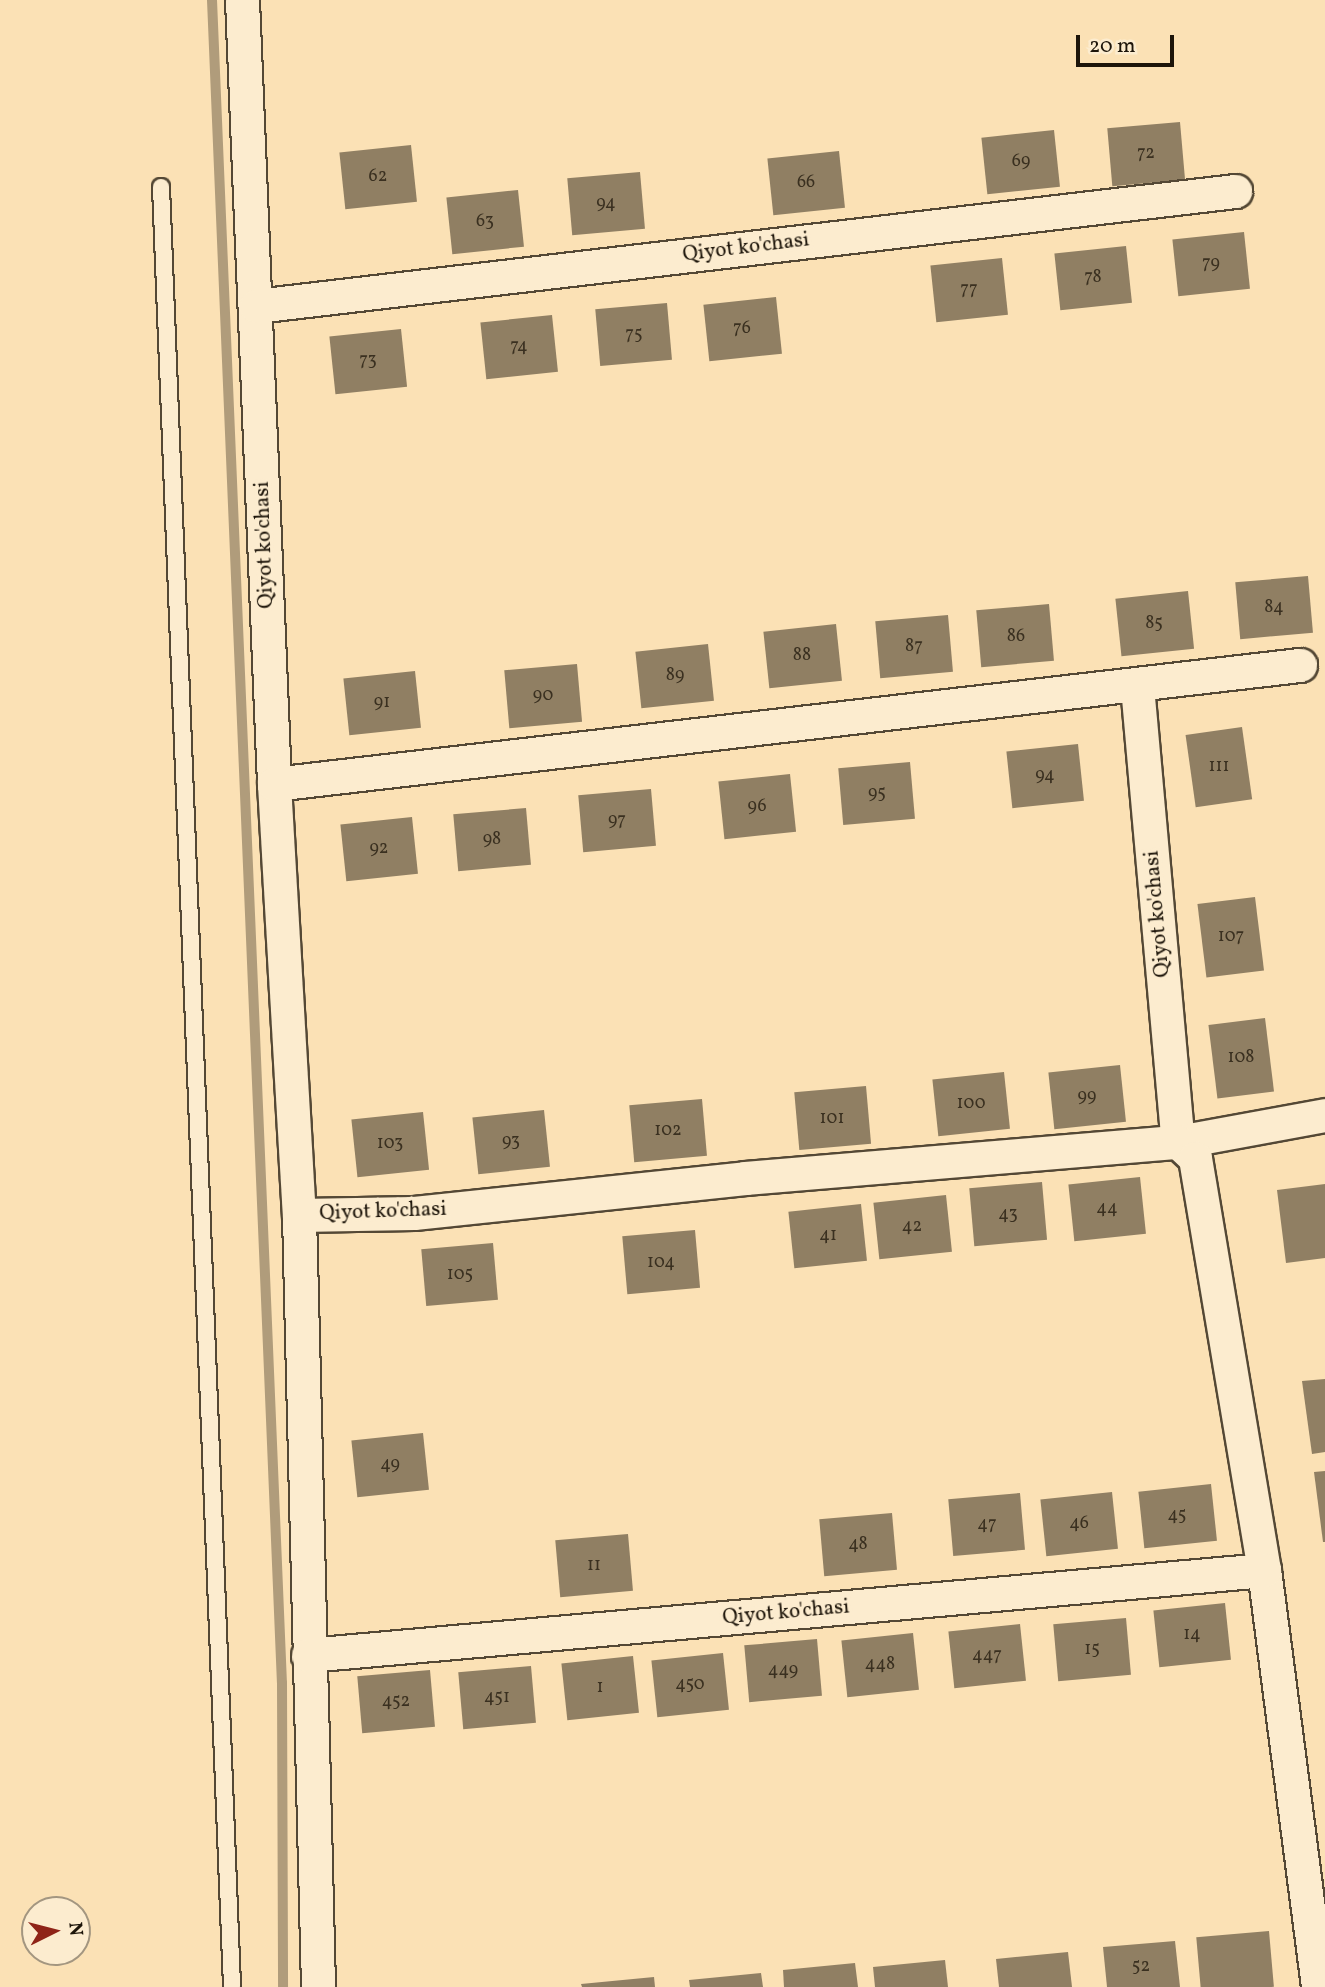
<!DOCTYPE html>
<style>
body{margin:0}
#map{position:relative;width:1325px;height:1987px;overflow:hidden;background:#fbe1b5;font-family:Vollkorn,serif}
div>[style]{position:absolute}
.stream>*{height:10px;margin:-5px;padding:0 5px;transform-origin:5px;border-radius:5px;background:#b09c7b}
.building>*{inset:0;background:#907f63;transform-origin:0 0}
.roads{filter:drop-shadow(2px 0 #544835) drop-shadow(-2px 0 #544835) drop-shadow(0 2px #544835) drop-shadow(0 -2px #544835)}
.lane>*{height:16px;margin:-8px;padding:0 8px;transform-origin:8px;border-radius:8px;background:#fceccf}
.street>*{height:33px;margin:-16.5px;padding:0 16.5px;transform-origin:16.5px;border-radius:16.5px;background:#fceccf}
span{translate:-50% -50%;white-space:nowrap;text-align:center;line-height:1.15;-webkit-text-stroke:7px #fceccf;paint-order:stroke}
.number-label{font-size:18px;color:#3a3020}
.number-label span{-webkit-text-stroke-width:0}
.street-label{font-size:21px;color:#1d150a}
.north{position:absolute;left:21px;top:1896px;width:70px;height:70px;box-sizing:border-box;background:#fceccf;border:2px solid #a39680;border-radius:50%;rotate:84deg;font-size:19px;font-weight:700;line-height:28px;text-align:center;color:#1d150a}
.north::after{content:'';display:block;margin:auto;width:24px;height:32px;background:#8f2418;clip-path:polygon(50% 0,100% 100%,50% 72%,0 100%)}
.scale{position:absolute;left:1076px;top:35px;width:98px;height:32px;box-sizing:border-box;border:4px solid #1d150a;border-top:0;padding-left:9px;font-size:21px;line-height:24px;white-space:nowrap;color:#1d150a;-webkit-text-stroke:5px #fceccf;paint-order:stroke}
</style>
<div id="map">
<div class="stream">
<div style="left:212px;top:0;width:1684px;rotate:87.62deg"></div>
<div style="left:282px;top:1683px;width:304px;rotate:89.8deg"></div>
</div>
<div class="building">
<div style="left:1180px;top:122px;width:58px;height:73px;rotate:85deg"></div>
<div style="left:1054px;top:130px;width:57px;height:73px;rotate:84deg"></div>
<div style="left:411px;top:145px;width:57px;height:72px;rotate:84deg"></div>
<div style="left:839px;top:151px;width:57px;height:72px;rotate:84deg"></div>
<div style="left:640px;top:172px;width:57px;height:73px;rotate:85deg"></div>
<div style="left:518px;top:190px;width:57px;height:72px;rotate:84deg"></div>
<div style="left:1244px;top:232px;width:57px;height:72px;rotate:84deg"></div>
<div style="left:1126px;top:246px;width:57px;height:72px;rotate:84deg"></div>
<div style="left:1002px;top:258px;width:57px;height:72px;rotate:84deg"></div>
<div style="left:776px;top:297px;width:57px;height:73px;rotate:84deg"></div>
<div style="left:667px;top:303px;width:57px;height:72px;rotate:85deg"></div>
<div style="left:552px;top:315px;width:57px;height:72px;rotate:84deg"></div>
<div style="left:401px;top:329px;width:58px;height:72px;rotate:84deg"></div>
<div style="left:1308px;top:576px;width:57px;height:73px;rotate:85deg"></div>
<div style="left:1188px;top:591px;width:58px;height:73px;rotate:84deg"></div>
<div style="left:1049px;top:604px;width:57px;height:73px;rotate:85deg"></div>
<div style="left:948px;top:615px;width:57px;height:73px;rotate:85deg"></div>
<div style="left:836px;top:624px;width:57px;height:73px;rotate:84deg"></div>
<div style="left:708px;top:644px;width:57px;height:73px;rotate:84deg"></div>
<div style="left:577px;top:664px;width:58px;height:73px;rotate:85deg"></div>
<div style="left:415px;top:671px;width:57px;height:72px;rotate:84deg"></div>
<div style="left:1242px;top:727px;width:73px;height:57px;rotate:82deg"></div>
<div style="left:1078px;top:744px;width:57px;height:72px;rotate:84deg"></div>
<div style="left:910px;top:762px;width:57px;height:72px;rotate:85deg"></div>
<div style="left:790px;top:774px;width:58px;height:72px;rotate:84deg"></div>
<div style="left:651px;top:789px;width:57px;height:73px;rotate:85deg"></div>
<div style="left:526px;top:808px;width:57px;height:73px;rotate:85deg"></div>
<div style="left:412px;top:817px;width:57px;height:72px;rotate:84deg"></div>
<div style="left:1255px;top:897px;width:74px;height:58px;rotate:83deg"></div>
<div style="left:1265px;top:1018px;width:74px;height:57px;rotate:83deg"></div>
<div style="left:1120px;top:1065px;width:57px;height:72px;rotate:84deg"></div>
<div style="left:1004px;top:1072px;width:57px;height:72px;rotate:84deg"></div>
<div style="left:866px;top:1086px;width:58px;height:72px;rotate:85deg"></div>
<div style="left:702px;top:1099px;width:57px;height:73px;rotate:85deg"></div>
<div style="left:544px;top:1110px;width:57px;height:72px;rotate:84deg"></div>
<div style="left:423px;top:1112px;width:58px;height:72px;rotate:84deg"></div>
<div style="left:1140px;top:1177px;width:57px;height:72px;rotate:84deg"></div>
<div style="left:1042px;top:1182px;width:58px;height:73px;rotate:85deg"></div>
<div style="clip-path:polygon(1325px 1184px,1325px 1258px,1286px 1263px,1277px 1190px)"></div>
<div style="left:946px;top:1195px;width:57px;height:73px;rotate:84deg"></div>
<div style="left:861px;top:1204px;width:57px;height:73px;rotate:84deg"></div>
<div style="left:695px;top:1230px;width:58px;height:73px;rotate:85deg"></div>
<div style="left:493px;top:1243px;width:57px;height:72px;rotate:85deg"></div>
<div style="clip-path:polygon(1325px 1379px,1325px 1452px,1312px 1454px,1302px 1381px)"></div>
<div style="left:423px;top:1433px;width:57px;height:72px;rotate:84deg"></div>
<div style="clip-path:polygon(1325px 1471px,1325px 1542px,1323px 1542px,1314px 1472px)"></div>
<div style="left:1211px;top:1484px;width:57px;height:73px;rotate:84deg"></div>
<div style="left:1112px;top:1492px;width:57px;height:72px;rotate:84deg"></div>
<div style="left:1020px;top:1493px;width:57px;height:72px;rotate:85deg"></div>
<div style="left:892px;top:1513px;width:57px;height:73px;rotate:85deg"></div>
<div style="left:628px;top:1534px;width:57px;height:73px;rotate:85deg"></div>
<div style="left:1225px;top:1603px;width:57px;height:72px;rotate:84deg"></div>
<div style="left:1126px;top:1618px;width:57px;height:73px;rotate:85deg"></div>
<div style="left:1020px;top:1624px;width:57px;height:72px;rotate:84deg"></div>
<div style="left:913px;top:1633px;width:57px;height:72px;rotate:84deg"></div>
<div style="left:817px;top:1639px;width:57px;height:73px;rotate:85deg"></div>
<div style="left:723px;top:1653px;width:57px;height:72px;rotate:84deg"></div>
<div style="left:633px;top:1656px;width:57px;height:72px;rotate:84deg"></div>
<div style="left:531px;top:1666px;width:57px;height:73px;rotate:85deg"></div>
<div style="left:430px;top:1670px;width:57px;height:73px;rotate:85deg"></div>
<div style="left:1269px;top:1931px;width:56px;height:73px;rotate:85deg"></div>
<div style="clip-path:polygon(1175px 1941px,1180px 1987px,1107px 1987px,1103px 1947px)"></div>
<div style="clip-path:polygon(1068px 1952px,1072px 1987px,999px 1987px,996px 1959px)"></div>
<div style="clip-path:polygon(945px 1960px,948px 1987px,875px 1987px,873px 1967px)"></div>
<div style="clip-path:polygon(855px 1963px,858px 1987px,784px 1987px,783px 1970px)"></div>
<div style="clip-path:polygon(761px 1973px,763px 1987px,690px 1987px,689px 1980px)"></div>
<div style="clip-path:polygon(654px 1977px,655px 1987px,582px 1987px,581px 1984px)"></div>
</div>
<div class="roads">
<div class="lane">
<div style="left:161px;top:187px;width:1801px;rotate:87.74deg"></div>
</div>
<div class="street">
<div style="left:242px;top:0;width:785px;rotate:87.66deg"></div>
<div style="left:274px;top:784px;width:432px;rotate:86.7deg"></div>
<div style="left:299px;top:1215px;width:772px;rotate:88.59deg"></div>
<div style="left:256px;top:306px;width:986px;rotate:-6.7deg"></div>
<div style="left:1137px;top:686px;width:458px;rotate:84.9deg"></div>
<div style="left:1178px;top:1142px;width:149px;rotate:-10.4deg"></div>
<div style="left:274px;top:784px;width:1033px;rotate:-6.62deg"></div>
<div style="left:299px;top:1215px;width:115px;rotate:-1deg"></div>
<div style="left:414px;top:1213px;width:333px;rotate:-6deg"></div>
<div style="left:745px;top:1178px;width:434px;rotate:-4.8deg"></div>
<div style="left:1178px;top:1142px;width:23px;rotate:43deg"></div>
<div style="left:1195px;top:1158px;width:418px;rotate:80.5deg"></div>
<div style="left:1264px;top:1570px;width:420px;rotate:82.6deg"></div>
<div style="left:308px;top:1655px;width:960px;rotate:-5.08deg"></div>
</div>
</div>
<div class="number-label">
<span style="left:1146px;top:154px">72</span>
<span style="left:1021px;top:162px">69</span>
<span style="left:378px;top:177px">62</span>
<span style="left:806px;top:183px">66</span>
<span style="left:606px;top:204px">94</span>
<span style="left:485px;top:222px">63</span>
<span style="left:1211px;top:264px">79</span>
<span style="left:1093px;top:278px">78</span>
<span style="left:969px;top:290px">77</span>
<span style="left:742px;top:329px">76</span>
<span style="left:634px;top:335px">75</span>
<span style="left:519px;top:347px">74</span>
<span style="left:368px;top:361px">73</span>
<span style="left:1274px;top:608px">84</span>
<span style="left:1154px;top:624px">85</span>
<span style="left:1016px;top:637px">86</span>
<span style="left:914px;top:647px">87</span>
<span style="left:802px;top:656px">88</span>
<span style="left:675px;top:676px">89</span>
<span style="left:543px;top:696px">90</span>
<span style="left:382px;top:703px">91</span>
<span style="left:1219px;top:767px">111</span>
<span style="left:1045px;top:776px">94</span>
<span style="left:877px;top:794px">95</span>
<span style="left:757px;top:807px">96</span>
<span style="left:617px;top:821px">97</span>
<span style="left:492px;top:840px">98</span>
<span style="left:379px;top:849px">92</span>
<span style="left:1231px;top:937px">107</span>
<span style="left:1241px;top:1058px">108</span>
<span style="left:1087px;top:1097px">99</span>
<span style="left:971px;top:1104px">100</span>
<span style="left:832px;top:1119px">101</span>
<span style="left:668px;top:1131px">102</span>
<span style="left:511px;top:1142px">93</span>
<span style="left:390px;top:1144px">103</span>
<span style="left:1107px;top:1209px">44</span>
<span style="left:1008px;top:1215px">43</span>
<span style="left:912px;top:1227px">42</span>
<span style="left:828px;top:1236px">41</span>
<span style="left:661px;top:1263px">104</span>
<span style="left:460px;top:1275px">105</span>
<span style="left:390px;top:1465px">49</span>
<span style="left:1177px;top:1516px">45</span>
<span style="left:1079px;top:1524px">46</span>
<span style="left:987px;top:1525px">47</span>
<span style="left:858px;top:1545px">48</span>
<span style="left:594px;top:1566px">11</span>
<span style="left:1192px;top:1635px">14</span>
<span style="left:1092px;top:1650px">15</span>
<span style="left:987px;top:1656px">447</span>
<span style="left:880px;top:1665px">448</span>
<span style="left:783px;top:1671px">449</span>
<span style="left:690px;top:1685px">450</span>
<span style="left:600px;top:1688px">1</span>
<span style="left:497px;top:1698px">451</span>
<span style="left:396px;top:1702px">452</span>
<span style="left:1141px;top:1967px">52</span>
</div>
<div class="street-label">
<span style="left:746px;top:248px;rotate:-7deg">Qiyot ko'chasi</span>
<span style="left:265px;top:545px;rotate:-92deg">Qiyot ko'chasi</span>
<span style="left:1158px;top:914px;rotate:-95deg">Qiyot ko'chasi</span>
<span style="left:383px;top:1212px;rotate:-2deg">Qiyot ko'chasi</span>
<span style="left:786px;top:1613px;rotate:-5deg">Qiyot ko'chasi</span>
</div>
<div class="north">N</div>
<div class="scale">20 m</div>
</div>
